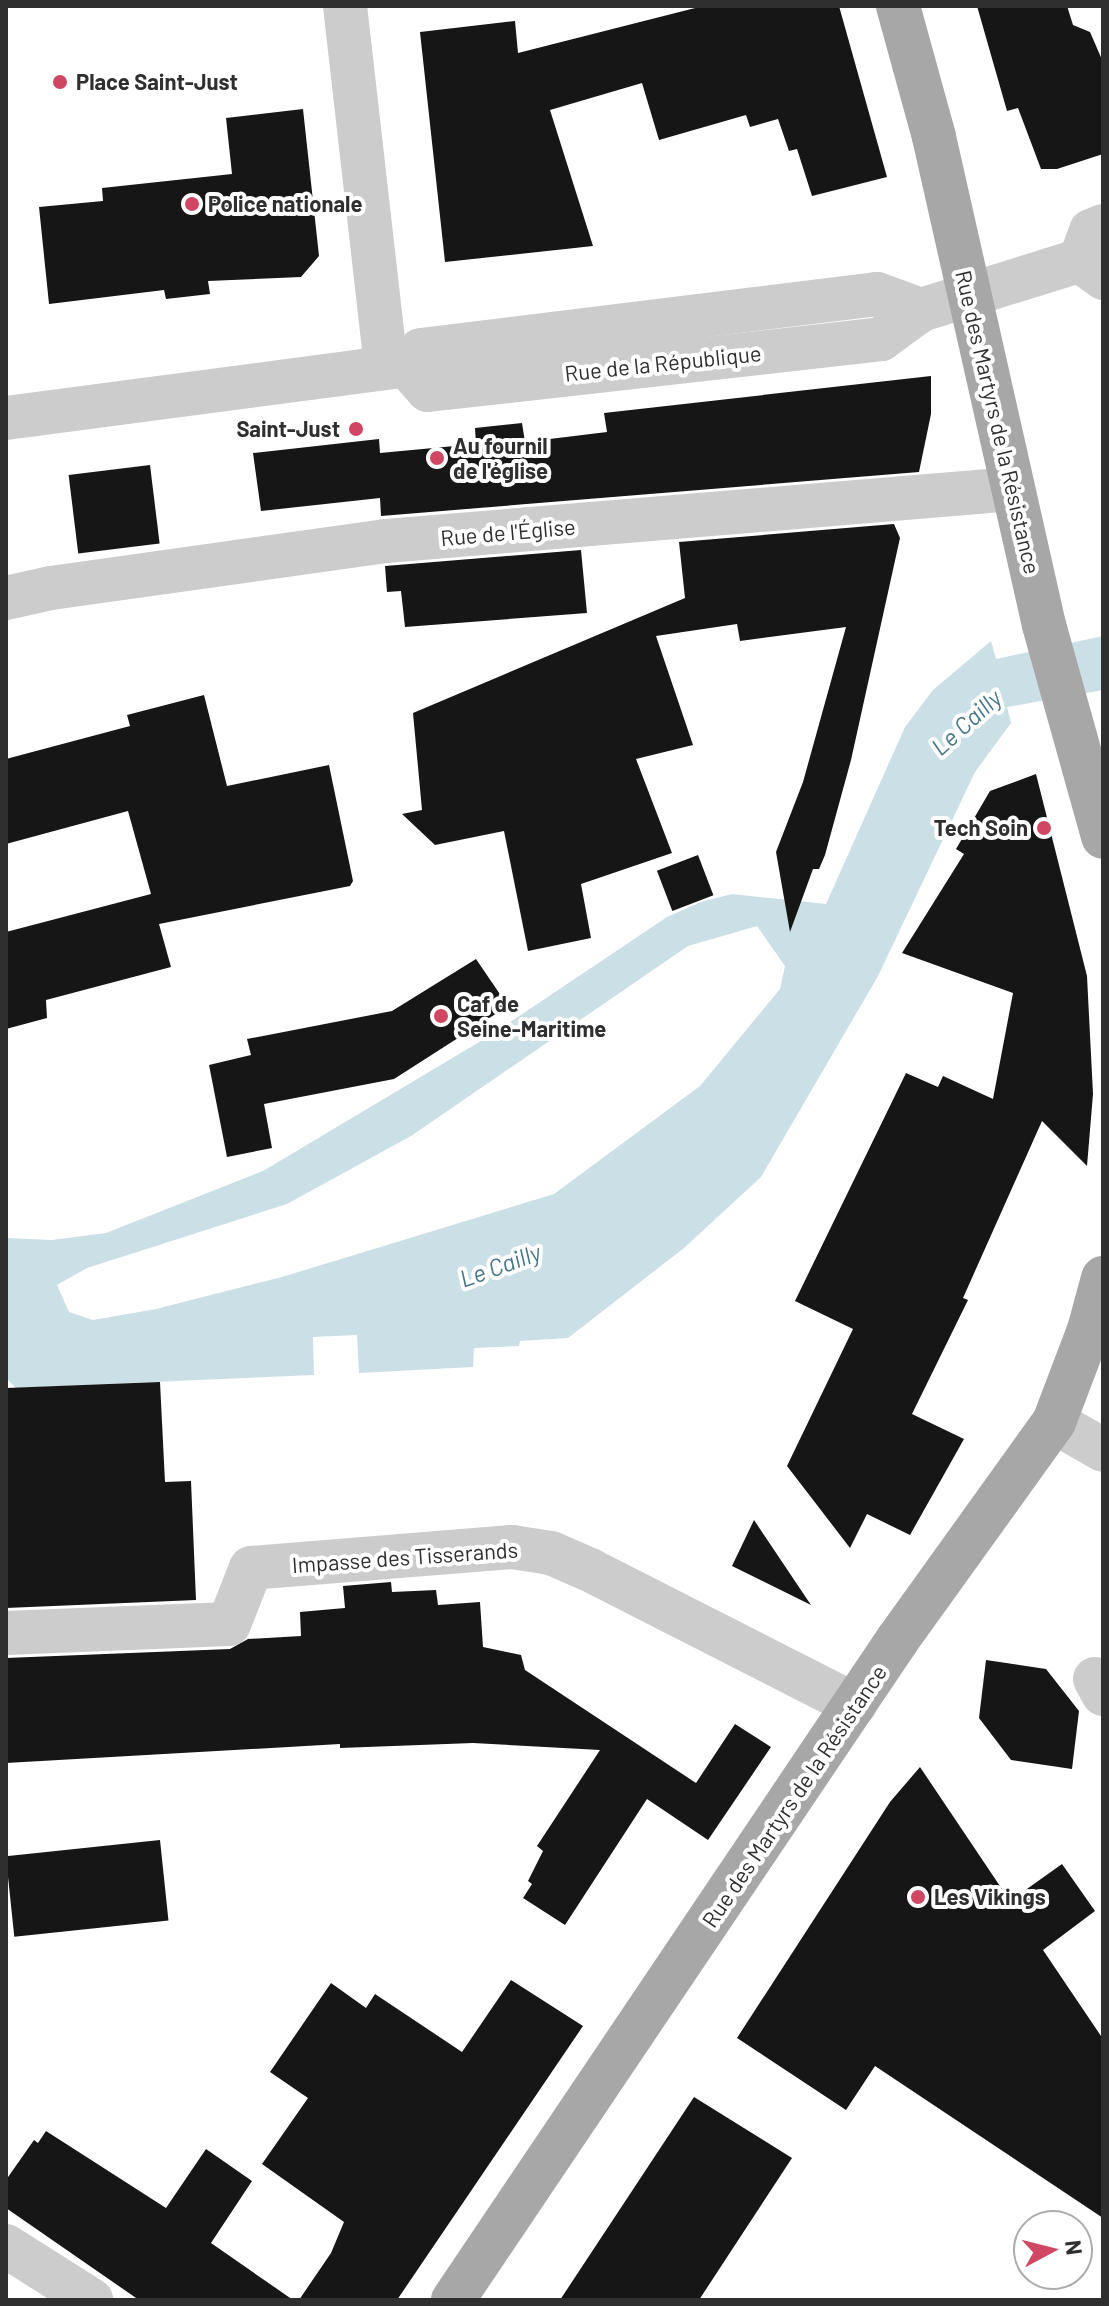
<!DOCTYPE html>
<meta charset="utf-8">
<style>
body{margin:0}
#map{position:relative;width:1109px;height:2306px;overflow:hidden;background:#fff;font-family:Barlow,sans-serif}
div>[style]{position:absolute}
.water>*{inset:0;background:#cbdfe6}
.building>*{inset:0;background:#161616;transform-origin:0 0}
.minor>*{height:44px;margin:-22px;padding:0 22px;transform-origin:22px;border-radius:22px;background:#ccc}
.major>*{height:44px;margin:-22px;padding:0 22px;transform-origin:22px;border-radius:22px;background:#a7a7a7}
.dots>*{width:22px;height:22px;translate:-50% -50%;box-sizing:border-box;border:4px solid #fff;border-radius:50%}
span{translate:-50% -50%;white-space:nowrap;text-align:center;line-height:1.15;-webkit-text-stroke:8px #fff;paint-order:stroke}
.poi-label{font-size:22px;color:#2f2f2f;font-weight:700}
.left{translate:0 -50%;text-align:left}
.right{translate:-100% -50%;text-align:right}
.street-label{font-size:22px;color:#2f2f2f}
.water-label{font-size:24px;color:#477788;font-style:italic}
.frame{position:absolute;inset:0;border:8px solid #2f2f2f;pointer-events:none}
.north{position:absolute;left:1013px;top:2210px;width:80px;height:80px;box-sizing:border-box;background:#fff;border:2px solid #acacac;border-radius:50%;rotate:83deg;font-size:22px;font-weight:700;line-height:32px;text-align:center;color:#2f2f2f}
.north::after{content:'';display:block;margin:auto;width:28px;height:36px;background:#d04764;clip-path:polygon(50% 0,100% 100%,50% 72%,0 100%)}
</style>
<div id="map">
<div class="water">
<div style="clip-path:polygon(evenodd,1103px 636px,1103px 690px,1007px 707px,1011px 723px,975px 772px,878px 976px,761px 1177px,684px 1248px,568px 1338px,520px 1341px,519px 1346px,474px 1348px,473px 1367px,359px 1373px,357px 1335px,313px 1337px,314px 1375px,16px 1388px,6px 1378px,6px 1238px,52px 1240px,106px 1233px,263px 1171px,491px 1035px,667px 917px,701px 902px,732px 894px,826px 904px,905px 727px,933px 690px,991px 641px,996px 659px,1103px 636px,757px 926px,785px 966px,780px 989px,700px 1086px,554px 1194px,282px 1277px,156px 1309px,93px 1320px,69px 1312px,57px 1285px,87px 1268px,287px 1204px,411px 1136px,688px 946px,757px 926px)"></div>
</div>
<div class="building">
<div style="clip-path:polygon(703px 6px,839px 6px,887px 177px,812px 196px,797px 149px,789px 151px,778px 119px,750px 127px,746px 115px,659px 140px,642px 83px,550px 110px,593px 246px,445px 262px,420px 32px,515px 21px,518px 53px)"></div>
<div style="clip-path:polygon(977px 6px,1067px 6px,1073px 25px,1090px 32px,1103px 62px,1103px 154px,1057px 169px,1041px 169px,1018px 108px,1007px 111px)"></div>
<div style="clip-path:polygon(303px 109px,319px 256px,301px 277px,208px 281px,210px 294px,166px 299px,164px 290px,49px 304px,39px 207px,103px 201px,102px 188px,232px 174px,226px 118px)"></div>
<div style="clip-path:polygon(931px 376px,931px 414px,919px 472px,381px 516px,380px 498px,261px 511px,253px 453px,379px 439px,380px 453px,476px 444px,475px 428px,522px 423px,525px 442px,607px 432px,604px 413px)"></div>
<div style="left:150px;top:465px;width:79px;height:82px;rotate:83deg"></div>
<div style="clip-path:polygon(894px 524px,900px 538px,851px 760px,825px 855px,819px 869px,813px 869px,790px 932px,776px 852px,803px 782px,846px 627px,740px 641px,737px 624px,656px 636px,693px 745px,636px 759px,672px 853px,581px 884px,591px 938px,528px 951px,504px 831px,435px 845px,402px 814px,422px 810px,413px 713px,685px 598px,679px 542px)"></div>
<div style="clip-path:polygon(581px 550px,587px 613px,405px 627px,401px 591px,387px 592px,385px 566px)"></div>
<div style="clip-path:polygon(204px 695px,227px 786px,329px 765px,353px 881px,350px 886px,159px 924px,171px 967px,46px 1000px,47px 1018px,6px 1029px,6px 932px,151px 894px,128px 811px,6px 844px,6px 759px,130px 726px,127px 715px)"></div>
<div style="clip-path:polygon(1036px 774px,1087px 976px,1093px 1094px,1087px 1166px,1042px 1121px,963px 1298px,968px 1300px,912px 1414px,964px 1439px,910px 1535px,867px 1514px,850px 1548px,787px 1466px,853px 1329px,795px 1301px,906px 1073px,938px 1087px,943px 1076px,993px 1099px,1013px 993px,902px 953px,964px 854px,956px 849px,990px 791px)"></div>
<div style="left:698px;top:855px;width:43px;height:44px;rotate:69deg"></div>
<div style="clip-path:polygon(476px 959px,508px 1006px,394px 1079px,264px 1104px,272px 1148px,227px 1157px,209px 1065px,251px 1055px,247px 1039px,392px 1011px)"></div>
<div style="clip-path:polygon(160px 1382px,165px 1482px,191px 1481px,196px 1600px,6px 1608px,6px 1388px)"></div>
<div style="clip-path:polygon(754px 1520px,811px 1605px,732px 1566px)"></div>
<div style="clip-path:polygon(391px 1582px,392px 1592px,436px 1590px,438px 1605px,480px 1602px,483px 1647px,521px 1655px,525px 1670px,696px 1783px,735px 1724px,771px 1747px,708px 1840px,647px 1799px,565px 1925px,523px 1898px,532px 1884px,528px 1881px,543px 1851px,537px 1846px,600px 1750px,473px 1743px,340px 1748px,340px 1744px,6px 1763px,6px 1658px,230px 1649px,248px 1639px,301px 1636px,300px 1612px,345px 1608px,343px 1586px)"></div>
<div style="clip-path:polygon(986px 1660px,1046px 1669px,1079px 1711px,1072px 1769px,1011px 1760px,979px 1718px)"></div>
<div style="clip-path:polygon(920px 1767px,1010px 1901px,1062px 1864px,1095px 1911px,1043px 1950px,1103px 2039px,1103px 2218px,875px 2066px,846px 2110px,737px 2038px,890px 1802px)"></div>
<div style="left:160px;top:1840px;width:81px;height:155px;rotate:84deg"></div>
<div style="clip-path:polygon(511px 1980px,583px 2026px,397px 2300px,299px 2300px,331px 2253px,344px 2222px,262px 2164px,308px 2098px,270px 2072px,331px 1983px,366px 2008px,375px 1994px,462px 2052px)"></div>
<div style="clip-path:polygon(694px 2097px,792px 2158px,699px 2300px,560px 2300px)"></div>
<div style="clip-path:polygon(46px 2131px,166px 2208px,206px 2149px,252px 2181px,211px 2243px,293px 2300px,139px 2300px,6px 2208px,6px 2180px,34px 2140px,38px 2143px)"></div>
</div>
<div class="minor">
<div style="left:345px;top:6px;width:363px;rotate:83.5deg"></div>
<div style="left:1080px;top:261px;width:32px;rotate:-70deg"></div>
<div style="left:1091px;top:231px;width:13px;rotate:-23deg"></div>
<div style="left:406px;top:365px;width:33px;rotate:49deg"></div>
<div style="left:428px;top:390px;width:456px;rotate:-6.4deg"></div>
<div style="left:881px;top:339px;width:49px;rotate:-35.9deg"></div>
<div style="left:921px;top:310px;width:161px;rotate:-17.3deg"></div>
<div style="left:1075px;top:262px;width:5px;rotate:-11deg"></div>
<div style="left:1080px;top:261px;width:29px;rotate:36deg"></div>
<div style="left:6px;top:418px;width:403px;rotate:-7.5deg"></div>
<div style="left:406px;top:365px;width:21px;rotate:-45deg"></div>
<div style="left:421px;top:350px;width:459px;rotate:-7deg"></div>
<div style="left:877px;top:294px;width:47px;rotate:20deg"></div>
<div style="left:6px;top:598px;width:46px;rotate:-12.5deg"></div>
<div style="left:51px;top:588px;width:338px;rotate:-8deg"></div>
<div style="left:386px;top:541px;width:629px;rotate:-4.74deg"></div>
<div style="left:1054px;top:1422px;width:56px;rotate:29.7deg"></div>
<div style="left:6px;top:1633px;width:223px;rotate:-2.3deg"></div>
<div style="left:229px;top:1624px;width:60px;rotate:-68.6deg"></div>
<div style="left:251px;top:1568px;width:262px;rotate:-4.6deg"></div>
<div style="left:512px;top:1547px;width:39px;rotate:9deg"></div>
<div style="left:551px;top:1553px;width:43px;rotate:23.6deg"></div>
<div style="left:590px;top:1570px;width:297px;rotate:27deg"></div>
<div style="left:1095px;top:1679px;width:17px;rotate:62deg"></div>
<div style="left:6px;top:2246px;width:101px;rotate:32.4deg"></div>
</div>
<div class="major">
<div style="left:898px;top:6px;width:136px;rotate:74.6deg"></div>
<div style="left:934px;top:137px;width:500px;rotate:77.3deg"></div>
<div style="left:1044px;top:625px;width:220px;rotate:74.4deg"></div>
<div style="left:453px;top:2300px;width:797px;rotate:-56.05deg"></div>
<div style="left:898px;top:1639px;width:267px;rotate:-54.3deg"></div>
<div style="left:1054px;top:1422px;width:98px;rotate:-69.2deg"></div>
<div style="left:1089px;top:1330px;width:54px;rotate:-74.9deg"></div>
</div>
<div class="dots">
<div style="left:60px;top:82px;background:#d04764"></div>
<div style="left:192px;top:204px;background:#d04764"></div>
<div style="left:356px;top:429px;background:#d04764"></div>
<div style="left:437px;top:458px;background:#d04764"></div>
<div style="left:1044px;top:828px;background:#d04764"></div>
<div style="left:441px;top:1016px;background:#d04764"></div>
<div style="left:918px;top:1897px;background:#d04764"></div>
</div>
<div class="poi-label">
<span class="left" style="left:76px;top:82px">Place Saint-Just</span>
<span class="left" style="left:208px;top:204px">Police nationale</span>
<span class="right" style="left:340px;top:429px">Saint-Just</span>
<span class="left" style="left:453px;top:458px">Au fournil<br>de l'église</span>
<span class="right" style="left:1028px;top:828px">Tech Soin</span>
<span class="left" style="left:457px;top:1016px">Caf de<br>Seine-Maritime</span>
<span class="left" style="left:934px;top:1897px">Les Vikings</span>
</div>
<div class="street-label">
<span style="left:663px;top:363px;rotate:-6deg">Rue de la République</span>
<span style="left:998px;top:422px;rotate:77deg">Rue des Martyrs de la Résistance</span>
<span style="left:508px;top:532px;rotate:-5deg">Rue de l'Église</span>
<span style="left:405px;top:1557px;rotate:-4deg">Impasse des Tisserands</span>
<span style="left:794px;top:1796px;rotate:-56deg">Rue des Martyrs de la Résistance</span>
</div>
<div class="water-label">
<span style="left:966px;top:722px;rotate:-42deg">Le Cailly</span>
<span style="left:500px;top:1265px;rotate:-20deg">Le Cailly</span>
</div>
<div class="frame"></div>
<div class="north">N</div>
</div>
